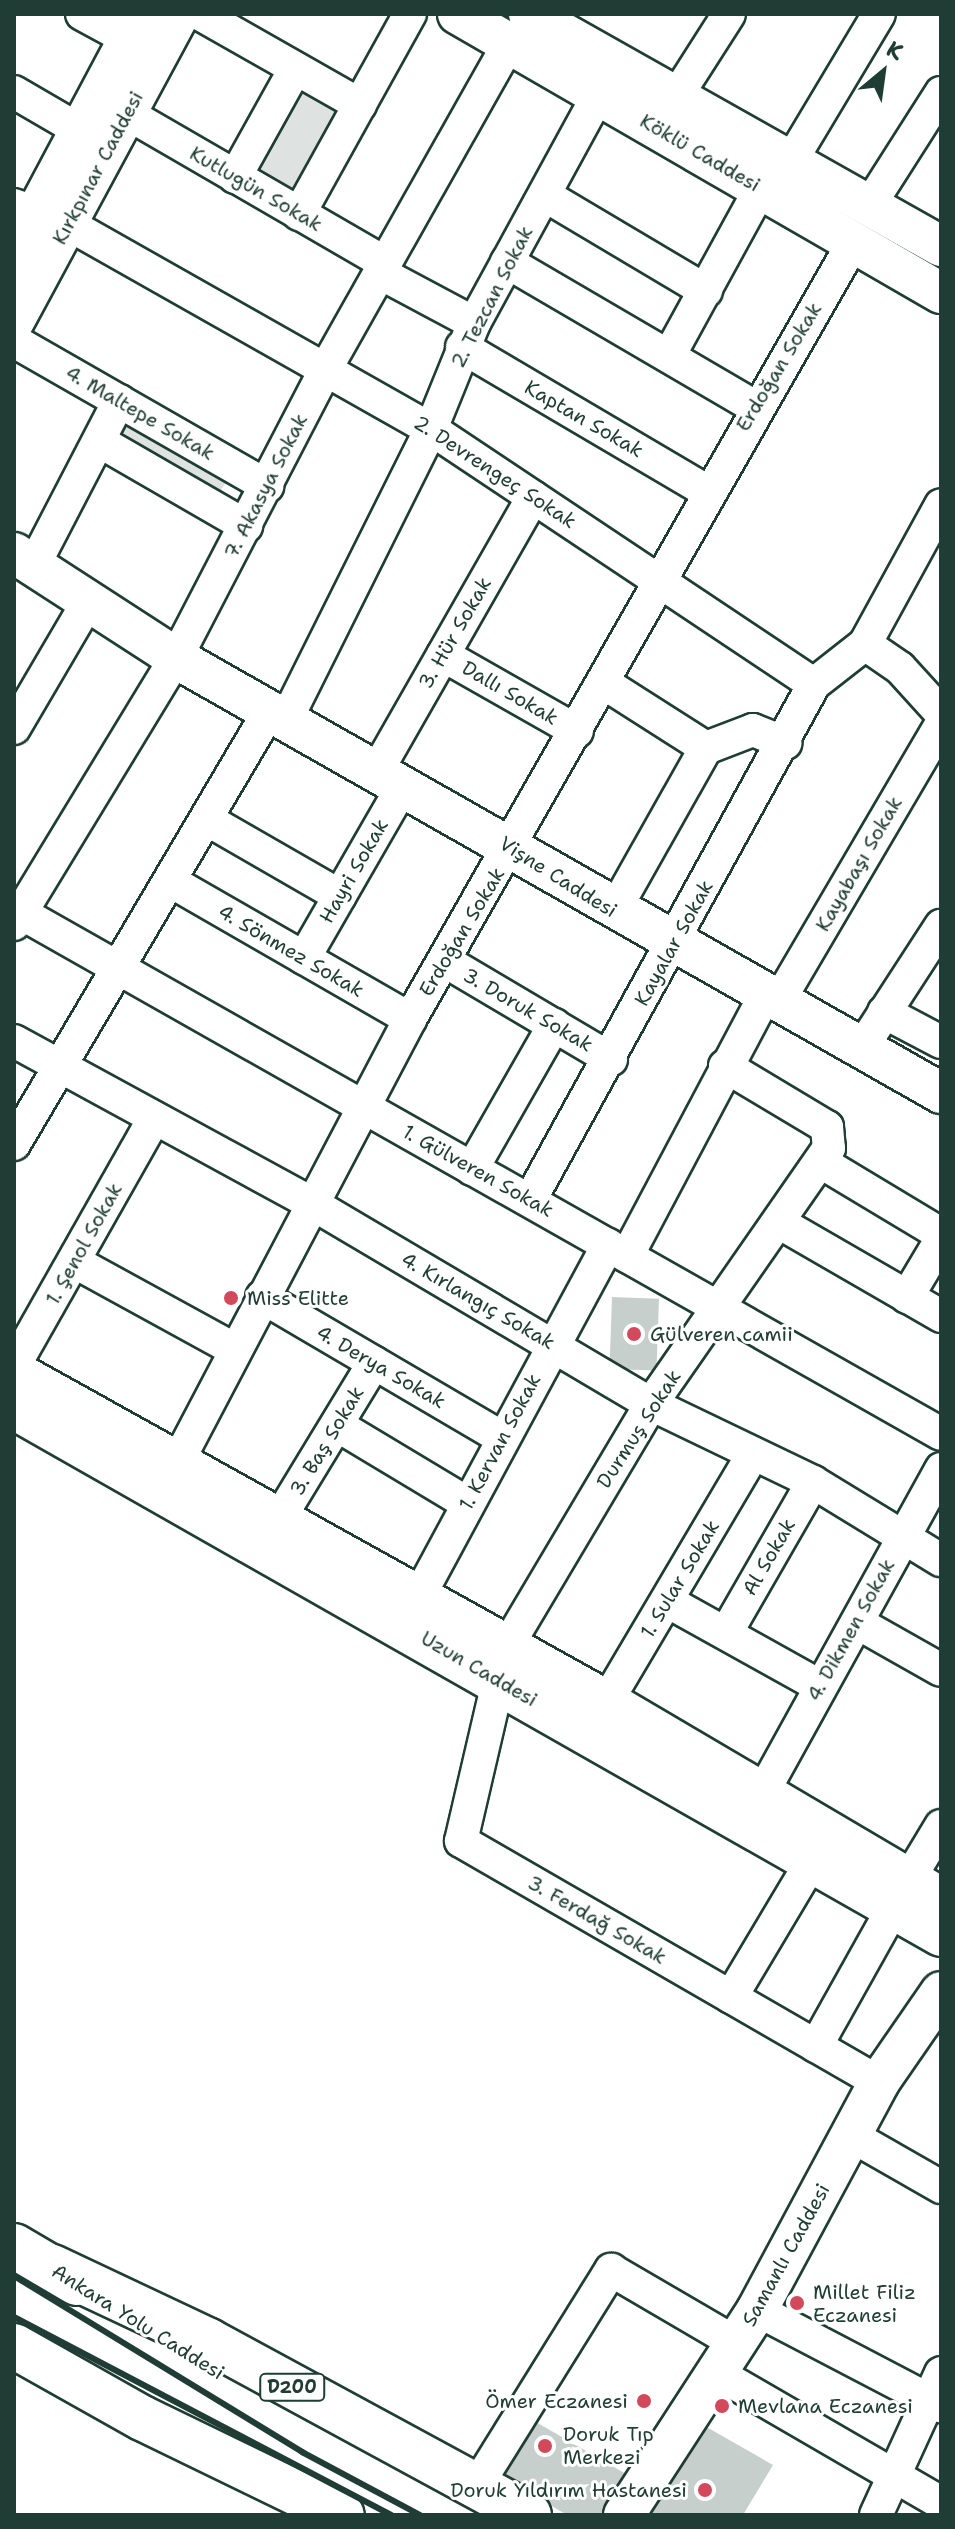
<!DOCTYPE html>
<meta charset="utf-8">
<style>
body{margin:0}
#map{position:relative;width:955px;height:2529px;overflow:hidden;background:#fff;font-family:"Shantell Sans",sans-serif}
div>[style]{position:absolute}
.green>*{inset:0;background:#dee3e2;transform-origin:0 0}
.building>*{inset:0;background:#c7cfcc;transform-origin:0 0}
.roads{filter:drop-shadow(2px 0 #1f3d34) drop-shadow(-2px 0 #1f3d34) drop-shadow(0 2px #1f3d34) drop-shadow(0 -2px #1f3d34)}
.minor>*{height:32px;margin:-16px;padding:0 16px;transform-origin:16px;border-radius:16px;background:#fff}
.major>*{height:40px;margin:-20px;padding:0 20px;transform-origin:20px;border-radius:20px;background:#fff}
.highway>*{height:44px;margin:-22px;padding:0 22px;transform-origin:22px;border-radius:22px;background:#fff}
.rail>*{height:6px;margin:-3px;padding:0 3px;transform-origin:3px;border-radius:3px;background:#1f3d34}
.dots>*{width:22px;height:22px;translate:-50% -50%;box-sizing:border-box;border:4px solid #fff;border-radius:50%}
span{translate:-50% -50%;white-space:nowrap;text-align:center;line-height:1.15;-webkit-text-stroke:6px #fff;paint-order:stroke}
.shield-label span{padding:2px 6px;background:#fff;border:2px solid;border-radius:6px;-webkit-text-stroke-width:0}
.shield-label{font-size:18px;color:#1f3d34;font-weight:700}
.street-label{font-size:20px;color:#1f3d34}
.poi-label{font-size:20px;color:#1f3d34}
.left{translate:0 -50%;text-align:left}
.right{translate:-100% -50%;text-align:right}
.frame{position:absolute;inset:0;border:16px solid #1f3d34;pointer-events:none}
.north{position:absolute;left:843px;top:32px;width:80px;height:80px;-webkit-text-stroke:6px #fff;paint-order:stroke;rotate:29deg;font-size:22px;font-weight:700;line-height:32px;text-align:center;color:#1f3d34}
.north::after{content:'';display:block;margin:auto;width:28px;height:36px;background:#1f3d34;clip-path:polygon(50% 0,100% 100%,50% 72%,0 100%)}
</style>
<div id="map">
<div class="green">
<div style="left:298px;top:85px;width:50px;height:99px;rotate:29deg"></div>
<div style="left:123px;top:410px;width:125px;height:31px;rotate:30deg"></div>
</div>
<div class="building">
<div style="left:612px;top:1297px;width:47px;height:72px;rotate:2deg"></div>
<div style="clip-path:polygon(529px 2418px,626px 2474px,602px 2515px,567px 2515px,498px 2474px)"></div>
<div style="clip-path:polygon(696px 2421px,773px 2465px,743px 2515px,635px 2515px)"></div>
</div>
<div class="roads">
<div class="minor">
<div style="left:82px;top:14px;width:52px;rotate:28.5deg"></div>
<div style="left:200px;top:14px;width:184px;rotate:29.6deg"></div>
<div style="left:14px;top:92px;width:78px;rotate:30.2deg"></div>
<div style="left:676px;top:97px;width:98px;rotate:-57.4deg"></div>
<div style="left:128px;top:114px;width:297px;rotate:30.1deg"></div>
<div style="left:791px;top:161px;width:171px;rotate:-59.1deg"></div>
<div style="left:235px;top:177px;width:124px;rotate:-60.9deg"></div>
<div style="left:546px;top:196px;width:186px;rotate:30.7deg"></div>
<div style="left:14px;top:205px;width:57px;rotate:19.4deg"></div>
<div style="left:68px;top:224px;width:417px;rotate:29.5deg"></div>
<div style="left:431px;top:429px;width:460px;rotate:33.7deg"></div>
<div style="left:814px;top:684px;width:65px;rotate:-38.1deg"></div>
<div style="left:865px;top:644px;width:42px;rotate:34.4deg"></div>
<div style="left:900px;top:668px;width:61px;rotate:47.7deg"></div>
<div style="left:869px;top:206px;width:134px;rotate:-57.5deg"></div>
<div style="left:299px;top:214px;width:229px;rotate:-61deg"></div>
<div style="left:507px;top:262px;width:287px;rotate:30.3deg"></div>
<div style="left:380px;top:273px;width:106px;rotate:28deg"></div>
<div style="left:14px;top:341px;width:292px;rotate:29.8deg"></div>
<div style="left:462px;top:347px;width:283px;rotate:30.5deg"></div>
<div style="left:670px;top:354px;width:189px;rotate:-61.3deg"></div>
<div style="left:99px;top:441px;width:170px;rotate:30deg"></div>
<div style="left:34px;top:565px;width:185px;rotate:-62.6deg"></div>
<div style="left:865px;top:644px;width:158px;rotate:-61.3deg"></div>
<div style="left:443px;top:655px;width:154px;rotate:29.6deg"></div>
<div style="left:604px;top:683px;width:121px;rotate:32.5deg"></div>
<div style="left:706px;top:748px;width:50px;rotate:-21deg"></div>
<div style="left:753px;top:730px;width:35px;rotate:22deg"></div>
<div style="left:287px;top:718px;width:323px;rotate:-63.5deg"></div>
<div style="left:431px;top:429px;width:114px;rotate:-67.9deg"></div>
<div style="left:474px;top:323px;width:261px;rotate:-61.4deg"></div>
<div style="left:14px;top:728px;width:132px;rotate:-59.6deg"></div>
<div style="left:378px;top:769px;width:313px;rotate:-60.3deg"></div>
<div style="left:208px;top:820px;width:152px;rotate:29.9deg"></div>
<div style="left:172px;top:882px;width:275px;rotate:29.9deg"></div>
<div style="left:14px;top:909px;width:1065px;rotate:29.52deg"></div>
<div style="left:614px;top:911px;width:187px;rotate:-60.6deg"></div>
<div style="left:14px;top:924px;width:311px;rotate:-58.7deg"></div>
<div style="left:176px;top:658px;width:324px;rotate:-62.6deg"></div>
<div style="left:325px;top:370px;width:375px;rotate:-60.6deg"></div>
<div style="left:304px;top:958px;width:201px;rotate:-60.1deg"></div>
<div style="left:445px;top:961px;width:193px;rotate:30.6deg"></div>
<div style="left:777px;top:1004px;width:324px;rotate:-59.6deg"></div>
<div style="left:884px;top:1012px;width:64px;rotate:27.8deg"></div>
<div style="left:14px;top:1041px;width:338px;rotate:28.6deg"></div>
<div style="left:311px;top:1203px;width:395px;rotate:30.6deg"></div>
<div style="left:651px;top:1404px;width:180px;rotate:25.7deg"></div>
<div style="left:813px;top:1482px;width:150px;rotate:31.4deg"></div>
<div style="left:861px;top:1049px;width:147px;rotate:-57deg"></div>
<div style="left:725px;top:1066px;width:119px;rotate:30.9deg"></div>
<div style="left:827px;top:1127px;width:21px;rotate:85deg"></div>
<div style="left:829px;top:1148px;width:312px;rotate:124.8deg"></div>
<div style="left:651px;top:1404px;width:284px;rotate:120.7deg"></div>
<div style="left:506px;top:1648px;width:198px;rotate:103.1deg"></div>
<div style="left:461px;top:1841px;width:482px;rotate:30deg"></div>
<div style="left:14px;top:1144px;width:504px;rotate:-59.47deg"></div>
<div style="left:821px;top:1162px;width:140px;rotate:31deg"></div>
<div style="left:472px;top:1169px;width:166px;rotate:-60.3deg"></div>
<div style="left:530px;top:1200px;width:589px;rotate:-61.17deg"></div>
<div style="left:780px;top:1223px;width:186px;rotate:30deg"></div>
<div style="left:627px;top:1256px;width:293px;rotate:-62.1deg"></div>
<div style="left:75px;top:1262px;width:181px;rotate:28.7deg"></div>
<div style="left:262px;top:1297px;width:277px;rotate:30.4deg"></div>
<div style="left:907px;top:1297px;width:66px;rotate:-59.2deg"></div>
<div style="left:14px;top:1366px;width:283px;rotate:-60.5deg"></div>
<div style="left:337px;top:1425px;width:152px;rotate:31deg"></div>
<div style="left:178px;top:1461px;width:499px;rotate:-62.3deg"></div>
<div style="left:410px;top:1019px;width:894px;rotate:-60.28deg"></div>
<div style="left:279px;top:1519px;width:183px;rotate:-58.7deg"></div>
<div style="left:418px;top:1598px;width:401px;rotate:-61.7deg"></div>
<div style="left:667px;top:1601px;width:175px;rotate:29.1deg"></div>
<div style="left:858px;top:1623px;width:95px;rotate:29.5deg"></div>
<div style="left:726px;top:1633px;width:174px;rotate:-60.1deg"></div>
<div style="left:607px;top:1701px;width:285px;rotate:-59.4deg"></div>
<div style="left:763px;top:1792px;width:369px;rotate:-61.1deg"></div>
<div style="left:909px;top:1879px;width:62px;rotate:-58.9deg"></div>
<div style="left:731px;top:1997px;width:158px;rotate:-59.2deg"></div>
<div style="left:816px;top:2046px;width:158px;rotate:-60.8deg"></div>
<div style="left:852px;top:2136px;width:103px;rotate:29.8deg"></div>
<div style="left:757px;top:2310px;width:208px;rotate:27.6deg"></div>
<div style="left:717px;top:2373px;width:259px;rotate:30.1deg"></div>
<div style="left:476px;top:2487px;width:256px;rotate:-58.1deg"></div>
<div style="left:611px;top:2270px;width:145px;rotate:30.3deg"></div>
<div style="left:876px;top:2515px;width:156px;rotate:-65.4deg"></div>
</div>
<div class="major">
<div style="left:458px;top:14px;width:558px;rotate:30.01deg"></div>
<div style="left:529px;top:14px;width:473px;rotate:29.4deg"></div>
<div style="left:14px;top:255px;width:273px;rotate:-62deg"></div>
<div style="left:14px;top:321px;width:349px;rotate:-61.7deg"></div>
<div style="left:14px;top:553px;width:193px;rotate:32.9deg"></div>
<div style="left:176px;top:658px;width:880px;rotate:29.62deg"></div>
<div style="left:14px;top:1371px;width:679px;rotate:29.1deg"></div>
<div style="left:607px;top:1701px;width:388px;rotate:30.5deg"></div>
<div style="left:14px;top:1409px;width:1066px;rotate:29.62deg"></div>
<div style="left:624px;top:2515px;width:244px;rotate:-57deg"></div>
<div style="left:757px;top:2310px;width:259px;rotate:-61.8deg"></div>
<div style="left:879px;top:2082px;width:109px;rotate:-55.4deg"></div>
</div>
<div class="highway">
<div style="left:14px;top:2246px;width:73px;rotate:30.4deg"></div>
<div style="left:52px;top:2267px;width:174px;rotate:25.2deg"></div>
<div style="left:209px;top:2341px;width:364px;rotate:28.5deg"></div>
<div style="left:14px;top:2346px;width:147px;rotate:29.4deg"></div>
<div style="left:142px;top:2418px;width:222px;rotate:25.9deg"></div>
</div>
</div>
<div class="rail">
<div style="left:14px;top:2276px;width:338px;rotate:31.4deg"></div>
<div style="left:302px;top:2452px;width:134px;rotate:28.1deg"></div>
<div style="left:14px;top:2317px;width:426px;rotate:27.7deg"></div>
</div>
<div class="dots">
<div style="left:231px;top:1298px;background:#d1495b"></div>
<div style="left:634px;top:1334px;background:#d1495b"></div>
<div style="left:797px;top:2303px;background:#d1495b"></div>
<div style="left:644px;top:2401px;background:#d1495b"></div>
<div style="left:722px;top:2406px;background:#d1495b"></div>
<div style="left:545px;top:2446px;background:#d1495b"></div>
<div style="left:705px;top:2490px;background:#d1495b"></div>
</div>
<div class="shield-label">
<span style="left:292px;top:2387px">D200</span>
</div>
<div class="street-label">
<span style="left:700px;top:153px;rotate:30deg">Köklü Caddesi</span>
<span style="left:98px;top:168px;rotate:-62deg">Kırkpınar Caddesi</span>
<span style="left:256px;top:189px;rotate:30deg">Kutlugün Sokak</span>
<span style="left:492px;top:297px;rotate:-63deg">2. Tezcan Sokak</span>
<span style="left:779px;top:367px;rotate:-59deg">Erdoğan Sokak</span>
<span style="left:140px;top:413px;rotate:30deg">4. Maltepe Sokak</span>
<span style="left:584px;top:419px;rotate:30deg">Kaptan Sokak</span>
<span style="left:495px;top:472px;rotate:33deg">2. Devrengeç Sokak</span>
<span style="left:266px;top:486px;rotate:-63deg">7. Akasya Sokak</span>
<span style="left:455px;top:633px;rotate:-60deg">3. Hür Sokak</span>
<span style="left:510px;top:693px;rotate:30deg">Dallı Sokak</span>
<span style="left:859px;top:864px;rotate:-60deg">Kayabaşı Sokak</span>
<span style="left:354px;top:871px;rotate:-60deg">Hayri Sokak</span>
<span style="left:558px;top:877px;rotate:32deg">Vişne Caddesi</span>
<span style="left:462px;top:932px;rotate:-59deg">Erdoğan Sokak</span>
<span style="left:674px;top:943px;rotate:-61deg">Kayalar Sokak</span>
<span style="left:291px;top:951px;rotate:30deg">4. Sönmez Sokak</span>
<span style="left:528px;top:1010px;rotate:30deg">3. Doruk Sokak</span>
<span style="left:478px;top:1171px;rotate:29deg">1. Gülveren Sokak</span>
<span style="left:84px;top:1244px;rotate:-61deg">1. Şenol Sokak</span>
<span style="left:478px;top:1301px;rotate:30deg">4. Kırlangıç Sokak</span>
<span style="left:381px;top:1367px;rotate:30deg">4. Derya Sokak</span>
<span style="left:639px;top:1429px;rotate:-57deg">Durmuş Sokak</span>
<span style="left:327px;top:1441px;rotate:-59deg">3. Baş Sokak</span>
<span style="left:500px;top:1442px;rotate:-62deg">1. Kervan Sokak</span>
<span style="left:769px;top:1557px;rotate:-60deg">Al Sokak</span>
<span style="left:680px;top:1579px;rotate:-59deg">1. Sular Sokak</span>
<span style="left:851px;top:1630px;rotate:-61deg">4. Dikmen Sokak</span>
<span style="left:479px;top:1669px;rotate:30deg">Uzun Caddesi</span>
<span style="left:597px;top:1920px;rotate:30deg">3. Ferdağ Sokak</span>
<span style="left:786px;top:2255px;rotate:-61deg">Samanlı Caddesi</span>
<span style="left:138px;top:2322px;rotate:32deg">Ankara Yolu Caddesi</span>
</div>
<div class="poi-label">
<span class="left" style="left:247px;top:1298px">Miss Elitte</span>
<span class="left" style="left:650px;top:1334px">Gülveren camii</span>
<span class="left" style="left:813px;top:2304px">Millet Filiz<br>Eczanesi</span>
<span class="right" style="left:628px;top:2401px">Ömer Eczanesi</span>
<span class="left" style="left:738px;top:2406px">Mevlana Eczanesi</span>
<span class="left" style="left:563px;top:2446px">Doruk Tıp<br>Merkezi</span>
<span class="right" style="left:687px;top:2490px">Doruk Yıldırım Hastanesi</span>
</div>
<div class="frame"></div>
<div class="north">K</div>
</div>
